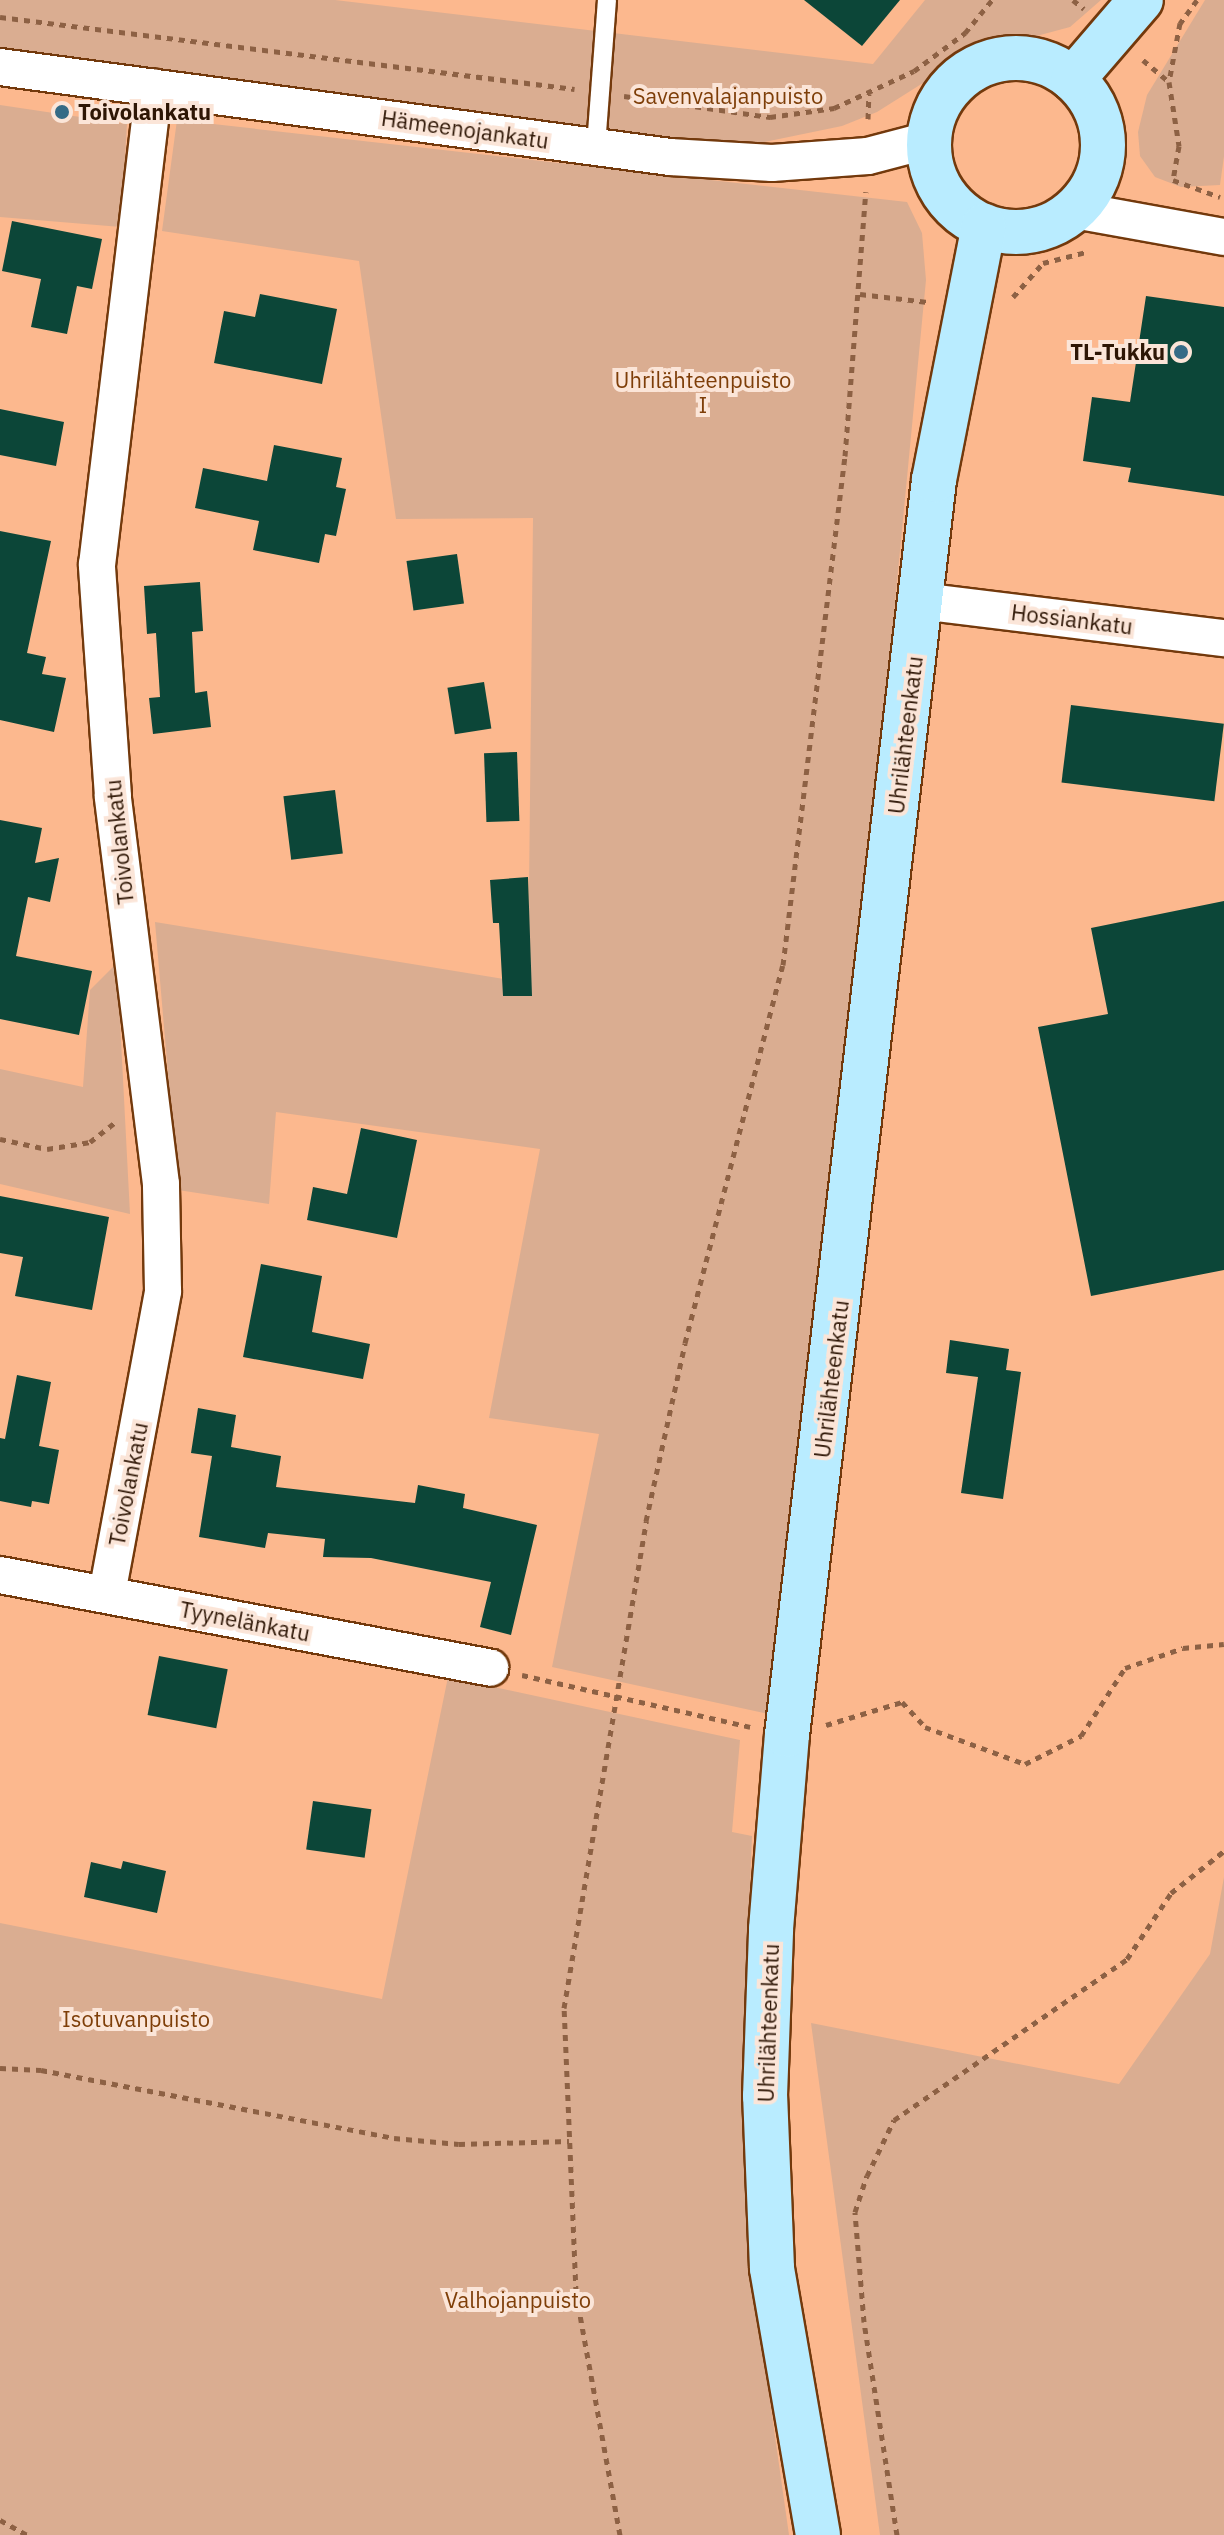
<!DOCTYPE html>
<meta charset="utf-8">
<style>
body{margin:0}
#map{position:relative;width:1224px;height:2535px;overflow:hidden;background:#fcb88e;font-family:"IBM Plex Sans",sans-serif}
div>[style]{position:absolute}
.green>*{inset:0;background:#daad91}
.building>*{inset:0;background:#0c4638;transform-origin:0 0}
.path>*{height:5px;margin-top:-2.5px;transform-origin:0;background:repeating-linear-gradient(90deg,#8d6144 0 6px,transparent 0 12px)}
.roads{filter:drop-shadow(2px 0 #73390c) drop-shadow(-2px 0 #73390c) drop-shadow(0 2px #73390c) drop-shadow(0 -2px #73390c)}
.lane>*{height:18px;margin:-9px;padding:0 9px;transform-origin:9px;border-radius:9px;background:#fff}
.street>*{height:36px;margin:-18px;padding:0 18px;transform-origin:18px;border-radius:18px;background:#fff}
.secondary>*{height:44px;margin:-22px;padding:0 22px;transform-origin:22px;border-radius:22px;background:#b9ecff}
.secondary>.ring{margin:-22px;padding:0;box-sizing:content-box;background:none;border:44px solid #b9ecff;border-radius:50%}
.dots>*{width:22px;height:22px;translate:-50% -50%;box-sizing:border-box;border:4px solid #fbe5d8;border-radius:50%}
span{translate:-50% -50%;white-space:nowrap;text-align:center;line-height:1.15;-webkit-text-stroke:8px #fbe5d8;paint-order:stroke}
.park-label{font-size:22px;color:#7e3e08}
.poi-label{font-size:22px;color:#2e1605;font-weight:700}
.left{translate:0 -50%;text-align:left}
.right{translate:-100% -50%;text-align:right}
.street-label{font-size:22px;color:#2e1605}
</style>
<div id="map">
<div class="green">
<div style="clip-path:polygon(0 0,335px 0,873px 64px,925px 0,1101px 0,1070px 27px,969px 54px,877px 112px,842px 126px,740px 147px,0 53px)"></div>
<div style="clip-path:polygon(1205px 0,1224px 0,1224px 156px,1220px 185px,1181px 187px,1155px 177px,1140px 156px,1138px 132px,1147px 95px)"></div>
<div style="clip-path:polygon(0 105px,127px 124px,121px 227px,0 217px)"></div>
<div style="clip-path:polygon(177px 120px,907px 202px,922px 233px,926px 280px,887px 686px,769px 1714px,552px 1667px,599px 1434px,489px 1418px,540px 1149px,276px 1112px,269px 1204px,178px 1190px,155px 922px,528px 983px,533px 518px,396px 519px,359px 261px,162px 231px)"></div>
<div style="clip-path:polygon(117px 963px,130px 1214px,0 1184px,0 1069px,83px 1087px,90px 990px)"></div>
<div style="clip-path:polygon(448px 1677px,740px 1740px,732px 1832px,752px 1836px,745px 2014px,750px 2260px,789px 2535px,0 2535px,0 1923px,382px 1999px)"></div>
<div style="clip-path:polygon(1224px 1877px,1224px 2535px,880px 2535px,811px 2023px,1119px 2084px,1210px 1954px)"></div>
</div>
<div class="building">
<div style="clip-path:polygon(804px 0,900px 0,862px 46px)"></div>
<div style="clip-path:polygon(12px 221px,102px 239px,92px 289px,77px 286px,67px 334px,31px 327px,41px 279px,2px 271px)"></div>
<div style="clip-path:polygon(260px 294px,337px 309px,322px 384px,214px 363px,224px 311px,255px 317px)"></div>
<div style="clip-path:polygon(1146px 296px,1224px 307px,1224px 496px,1128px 482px,1131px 468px,1083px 461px,1092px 397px,1130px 402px)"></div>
<div style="clip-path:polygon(0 409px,64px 422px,56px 466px,0 455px)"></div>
<div style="clip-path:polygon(274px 445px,342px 458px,336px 487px,346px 489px,336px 536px,325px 534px,319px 563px,253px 550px,259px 521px,195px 508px,203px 468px,267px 481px)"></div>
<div style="clip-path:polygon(0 531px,51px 541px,27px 653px,46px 657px,42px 674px,66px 678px,54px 732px,0 720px)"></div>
<div style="left:457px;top:554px;width:50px;height:51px;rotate:82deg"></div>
<div style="clip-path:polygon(200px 582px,203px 631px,192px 632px,195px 693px,207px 691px,211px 727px,153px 734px,149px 698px,160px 697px,156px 633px,147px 634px,144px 586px)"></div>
<div style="left:484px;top:682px;width:47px;height:37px;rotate:81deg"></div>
<div style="left:1071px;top:705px;width:154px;height:78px;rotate:7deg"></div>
<div style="left:517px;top:752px;width:69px;height:33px;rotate:88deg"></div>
<div style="left:335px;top:790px;width:64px;height:52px;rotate:83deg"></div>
<div style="clip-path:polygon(0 820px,42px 828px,35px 863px,59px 858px,50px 902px,28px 897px,16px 956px,92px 971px,79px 1035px,0 1019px)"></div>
<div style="clip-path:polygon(528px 877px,532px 996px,503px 996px,499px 923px,493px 923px,490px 880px)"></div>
<div style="clip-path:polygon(1224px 901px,1224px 1270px,1091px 1296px,1038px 1027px,1108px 1014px,1091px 928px)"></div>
<div style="clip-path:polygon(361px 1128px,417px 1140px,397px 1238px,307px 1220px,313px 1187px,347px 1194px)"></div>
<div style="clip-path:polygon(0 1196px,109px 1217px,92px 1310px,15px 1296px,23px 1257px,0 1253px)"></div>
<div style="clip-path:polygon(261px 1264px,322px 1276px,312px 1332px,370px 1344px,363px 1379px,243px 1357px)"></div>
<div style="clip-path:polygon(950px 1340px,1009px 1349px,1006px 1370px,1021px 1372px,1003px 1499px,961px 1493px,978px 1377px,946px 1373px)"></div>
<div style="clip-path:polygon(17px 1375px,51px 1382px,39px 1446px,59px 1450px,49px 1504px,32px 1501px,31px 1507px,0 1501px,0 1438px,5px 1439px)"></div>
<div style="clip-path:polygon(198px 1408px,236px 1415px,231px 1447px,281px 1456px,276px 1487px,415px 1503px,418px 1485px,465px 1494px,463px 1508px,537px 1525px,511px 1635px,480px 1627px,491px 1582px,371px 1558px,323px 1557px,325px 1539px,268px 1533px,265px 1548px,199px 1537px,212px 1456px,191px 1453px)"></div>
<div style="left:159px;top:1656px;width:70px;height:60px;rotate:11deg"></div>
<div style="left:313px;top:1801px;width:59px;height:49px;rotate:8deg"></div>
<div style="clip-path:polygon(123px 1861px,166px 1871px,157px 1913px,84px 1897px,91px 1862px,121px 1869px)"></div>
</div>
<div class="path">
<div style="left:1073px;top:0;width:14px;rotate:39deg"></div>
<div style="left:1197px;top:0;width:29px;rotate:126deg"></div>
<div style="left:1180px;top:23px;width:60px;rotate:100.6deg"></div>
<div style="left:1169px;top:82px;width:65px;rotate:81.1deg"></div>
<div style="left:1179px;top:146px;width:35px;rotate:100deg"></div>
<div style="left:1173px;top:180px;width:50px;rotate:19.9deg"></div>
<div style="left:0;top:17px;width:579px;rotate:7.14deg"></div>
<div style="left:1143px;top:60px;width:34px;rotate:40deg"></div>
<div style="left:624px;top:96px;width:148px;rotate:8.2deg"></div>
<div style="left:770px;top:117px;width:65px;rotate:-8deg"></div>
<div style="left:834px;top:108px;width:88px;rotate:-24.8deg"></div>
<div style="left:914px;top:71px;width:64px;rotate:-36.7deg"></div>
<div style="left:965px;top:33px;width:43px;rotate:-50.7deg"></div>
<div style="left:868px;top:119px;width:25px;rotate:-88deg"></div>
<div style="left:860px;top:294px;width:68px;rotate:6.7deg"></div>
<div style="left:1013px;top:297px;width:45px;rotate:-48.6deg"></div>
<div style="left:1043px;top:263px;width:44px;rotate:-14.3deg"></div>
<div style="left:0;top:1139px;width:48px;rotate:12deg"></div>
<div style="left:47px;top:1149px;width:44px;rotate:-9.2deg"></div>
<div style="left:90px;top:1142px;width:34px;rotate:-38deg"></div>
<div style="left:522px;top:1675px;width:234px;rotate:12.8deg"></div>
<div style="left:826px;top:1725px;width:79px;rotate:-16.8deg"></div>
<div style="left:902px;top:1702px;width:34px;rotate:47deg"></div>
<div style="left:925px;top:1727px;width:107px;rotate:20.3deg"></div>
<div style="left:1025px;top:1764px;width:63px;rotate:-26.6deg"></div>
<div style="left:1081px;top:1736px;width:81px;rotate:-57.1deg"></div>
<div style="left:1125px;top:1668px;width:61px;rotate:-19deg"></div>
<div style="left:1183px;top:1648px;width:41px;rotate:-5.6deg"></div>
<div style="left:0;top:2068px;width:41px;rotate:2.8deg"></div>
<div style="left:41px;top:2070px;width:359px;rotate:10.9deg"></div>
<div style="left:394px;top:2138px;width:65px;rotate:5.3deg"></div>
<div style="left:459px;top:2144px;width:110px;rotate:-1.6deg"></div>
<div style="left:0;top:2520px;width:31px;rotate:29deg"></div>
<div style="left:620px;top:2535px;width:247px;rotate:-100.3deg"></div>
<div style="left:576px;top:2292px;width:284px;rotate:-92.4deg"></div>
<div style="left:564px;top:2008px;width:494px;rotate:-80.4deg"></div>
<div style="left:646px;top:1521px;width:182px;rotate:-77.6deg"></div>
<div style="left:685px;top:1343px;width:390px;rotate:-75.5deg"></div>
<div style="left:783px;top:965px;width:513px;rotate:-83.06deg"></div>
<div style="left:845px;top:456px;width:265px;rotate:-85.5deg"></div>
<div style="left:897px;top:2535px;width:216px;rotate:-98.8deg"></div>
<div style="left:864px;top:2322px;width:110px;rotate:-94.7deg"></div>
<div style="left:855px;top:2212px;width:38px;rotate:-72deg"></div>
<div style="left:867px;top:2176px;width:62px;rotate:-64.3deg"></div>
<div style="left:894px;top:2120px;width:283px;rotate:-34.6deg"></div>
<div style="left:1127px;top:1959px;width:79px;rotate:-56.3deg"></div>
<div style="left:1171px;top:1893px;width:68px;rotate:-38.4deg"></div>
</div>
<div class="roads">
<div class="lane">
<div style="left:596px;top:146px;width:146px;rotate:-85.7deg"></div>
</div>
<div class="street">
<div style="left:0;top:67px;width:676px;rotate:7.65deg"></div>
<div style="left:670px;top:157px;width:102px;rotate:3.4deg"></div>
<div style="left:772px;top:163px;width:96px;rotate:-4.2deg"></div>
<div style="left:868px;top:156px;width:63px;rotate:-14.7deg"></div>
<div style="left:1074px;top:210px;width:152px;rotate:10.2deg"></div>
<div style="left:921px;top:601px;width:305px;rotate:7deg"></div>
<div style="left:0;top:1575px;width:499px;rotate:10.7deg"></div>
<div style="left:107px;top:1594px;width:308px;rotate:-79.5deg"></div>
<div style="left:163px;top:1291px;width:107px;rotate:-91.1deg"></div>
<div style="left:161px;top:1184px;width:391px;rotate:-97.1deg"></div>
<div style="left:113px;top:796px;width:232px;rotate:-94deg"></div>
<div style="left:97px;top:565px;width:481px;rotate:-83.2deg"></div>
</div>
<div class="secondary">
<div class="ring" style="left:929px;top:58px;width:130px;height:130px"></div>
<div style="left:1073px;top:79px;width:104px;rotate:-49.3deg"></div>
<div style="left:818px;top:2535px;width:271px;rotate:-99.8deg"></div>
<div style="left:772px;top:2268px;width:172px;rotate:-92.3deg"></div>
<div style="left:765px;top:2096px;width:167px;rotate:-87.9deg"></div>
<div style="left:771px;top:1929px;width:195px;rotate:-85.3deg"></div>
<div style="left:787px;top:1735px;width:1264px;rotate:-83.32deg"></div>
<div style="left:934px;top:480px;width:259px;rotate:-78.9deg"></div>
</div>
</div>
<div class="dots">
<div style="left:62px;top:112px;background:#356b86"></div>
<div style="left:1181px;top:352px;background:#356b86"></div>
</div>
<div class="park-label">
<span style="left:728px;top:96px">Savenvalajanpuisto</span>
<span style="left:703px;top:392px">Uhrilähteenpuisto<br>I</span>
<span style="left:136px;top:2019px">Isotuvanpuisto</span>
<span style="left:518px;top:2300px">Valhojanpuisto</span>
</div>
<div class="poi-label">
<span class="left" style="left:78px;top:112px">Toivolankatu</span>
<span class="right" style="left:1165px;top:352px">TL-Tukku</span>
</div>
<div class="street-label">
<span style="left:465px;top:129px;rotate:8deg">Hämeenojankatu</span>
<span style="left:1072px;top:619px;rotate:7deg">Hossiankatu</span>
<span style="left:905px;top:735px;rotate:-83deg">Uhrilähteenkatu</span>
<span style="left:119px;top:842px;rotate:-96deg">Toivolankatu</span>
<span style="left:831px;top:1379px;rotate:-83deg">Uhrilähteenkatu</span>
<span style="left:128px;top:1484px;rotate:-79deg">Toivolankatu</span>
<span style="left:245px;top:1621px;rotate:11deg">Tyynelänkatu</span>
<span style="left:768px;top:2023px;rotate:-88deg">Uhrilähteenkatu</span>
</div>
</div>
